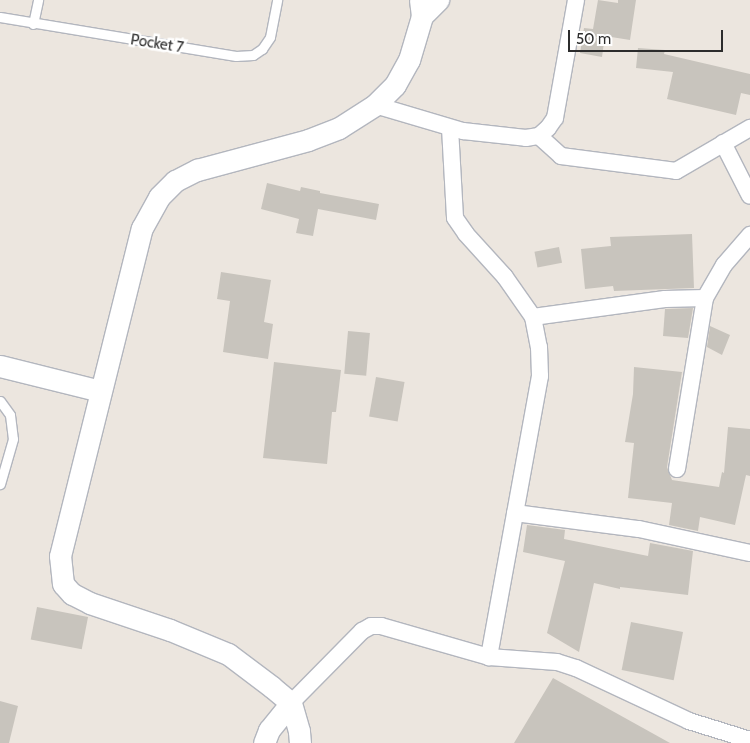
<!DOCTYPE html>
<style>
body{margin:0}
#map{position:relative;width:750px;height:743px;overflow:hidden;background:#ece6df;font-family:Cabin,sans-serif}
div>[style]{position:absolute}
.building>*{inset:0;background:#c8c4bd;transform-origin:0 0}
.roads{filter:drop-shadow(1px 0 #b3b6be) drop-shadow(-1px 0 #b3b6be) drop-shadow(0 1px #b3b6be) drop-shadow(0 -1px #b3b6be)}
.service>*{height:9px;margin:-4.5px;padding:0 4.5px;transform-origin:4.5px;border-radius:4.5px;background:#fff}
.minor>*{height:16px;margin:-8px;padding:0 8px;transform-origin:8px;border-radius:8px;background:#fff}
.tertiary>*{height:21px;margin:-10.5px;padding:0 10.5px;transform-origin:10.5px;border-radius:10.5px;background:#fff}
span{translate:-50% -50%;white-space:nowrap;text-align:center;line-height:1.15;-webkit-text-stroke:5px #fff;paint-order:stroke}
.street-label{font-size:15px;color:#2c2c2c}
.scale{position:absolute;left:568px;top:30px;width:155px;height:22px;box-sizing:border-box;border:2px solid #2c2c2c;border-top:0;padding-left:6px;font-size:15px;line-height:18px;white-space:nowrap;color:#2c2c2c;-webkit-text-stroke:4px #fff;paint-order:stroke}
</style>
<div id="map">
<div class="building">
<div style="clip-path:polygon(598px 0,618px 3px,618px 0,636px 0,630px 40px,605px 36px,602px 57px,580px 53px,584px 28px,593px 29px)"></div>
<div style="clip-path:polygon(638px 48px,665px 50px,664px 54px,750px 74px,750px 95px,741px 93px,736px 115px,667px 99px,673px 72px,636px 68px)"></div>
<div style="clip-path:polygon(267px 183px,300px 191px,301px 187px,320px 191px,320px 193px,379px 204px,376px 220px,318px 209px,313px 236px,296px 233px,299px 219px,261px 209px)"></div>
<div style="clip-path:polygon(692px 234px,694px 288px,614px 291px,613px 286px,585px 289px,581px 249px,611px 246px,610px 237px)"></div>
<div style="left:559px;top:247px;width:16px;height:25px;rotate:79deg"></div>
<div style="clip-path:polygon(221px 272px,271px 280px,264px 322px,273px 324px,268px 359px,223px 352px,230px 301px,217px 299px)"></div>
<div style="clip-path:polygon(693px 308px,688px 338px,663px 336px,665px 309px)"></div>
<div style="clip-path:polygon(710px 326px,730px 335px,722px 355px,707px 347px)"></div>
<div style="left:348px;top:331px;width:22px;height:43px;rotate:5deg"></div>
<div style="clip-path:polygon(274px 362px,341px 370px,336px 412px,332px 412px,327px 464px,263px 458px)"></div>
<div style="clip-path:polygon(634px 367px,682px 372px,667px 467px,672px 480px,719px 487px,722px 472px,724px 473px,728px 427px,750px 429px,750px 476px,746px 475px,735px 525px,700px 517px,698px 531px,669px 525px,672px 503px,628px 498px,634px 443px,625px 442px,633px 394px)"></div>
<div style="left:376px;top:377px;width:29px;height:40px;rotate:10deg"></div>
<div style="clip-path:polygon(527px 525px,565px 530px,564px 539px,648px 556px,650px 543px,693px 551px,688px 595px,620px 587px,620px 589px,594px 583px,579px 652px,547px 633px,565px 561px,523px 552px)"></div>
<div style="left:37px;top:607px;width:52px;height:33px;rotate:11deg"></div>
<div style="left:631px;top:622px;width:53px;height:49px;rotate:11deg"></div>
<div style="clip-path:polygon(553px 678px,670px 743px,514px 743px)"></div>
<div style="clip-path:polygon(0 701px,18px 706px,9px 743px,0 743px)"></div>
</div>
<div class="roads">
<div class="service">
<div style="left:0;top:17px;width:239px;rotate:9.4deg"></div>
<div style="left:236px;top:56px;width:17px;rotate:-3deg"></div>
<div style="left:253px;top:55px;width:11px;rotate:-34deg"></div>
<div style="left:262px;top:49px;width:14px;rotate:-56deg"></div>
<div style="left:270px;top:37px;width:38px;rotate:-79deg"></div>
<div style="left:33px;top:24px;width:25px;rotate:-78deg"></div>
<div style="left:0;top:401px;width:17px;rotate:54deg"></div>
<div style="left:10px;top:415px;width:24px;rotate:83deg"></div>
<div style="left:13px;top:439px;width:47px;rotate:106.1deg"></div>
</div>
<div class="minor">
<div style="left:375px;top:105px;width:92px;rotate:16.5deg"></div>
<div style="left:463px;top:131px;width:63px;rotate:6.3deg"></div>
<div style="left:526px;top:138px;width:13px;rotate:-9deg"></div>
<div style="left:539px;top:136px;width:12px;rotate:-42deg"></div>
<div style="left:548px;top:128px;width:12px;rotate:-55deg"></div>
<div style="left:555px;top:118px;width:120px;rotate:-79.9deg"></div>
<div style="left:450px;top:128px;width:90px;rotate:86.8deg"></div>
<div style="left:455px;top:218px;width:19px;rotate:55deg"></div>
<div style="left:466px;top:234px;width:58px;rotate:47.8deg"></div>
<div style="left:505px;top:277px;width:49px;rotate:55deg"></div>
<div style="left:533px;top:317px;width:31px;rotate:79deg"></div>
<div style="left:539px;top:347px;width:29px;rotate:88deg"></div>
<div style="left:540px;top:376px;width:286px;rotate:100.3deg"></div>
<div style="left:539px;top:136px;width:30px;rotate:42deg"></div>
<div style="left:561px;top:156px;width:116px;rotate:7.4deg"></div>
<div style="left:676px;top:171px;width:86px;rotate:-30.2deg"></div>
<div style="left:723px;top:143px;width:59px;rotate:63deg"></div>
<div style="left:533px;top:317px;width:133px;rotate:-7.8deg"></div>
<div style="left:665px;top:299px;width:40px;rotate:-1.4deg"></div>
<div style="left:677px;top:469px;width:173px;rotate:-80.7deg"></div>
<div style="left:705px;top:298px;width:38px;rotate:-60deg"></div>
<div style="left:724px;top:265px;width:40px;rotate:-49deg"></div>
<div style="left:515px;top:513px;width:125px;rotate:7.4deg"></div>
<div style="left:639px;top:529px;width:114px;rotate:12.2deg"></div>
<div style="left:291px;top:703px;width:101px;rotate:-45.4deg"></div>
<div style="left:362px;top:631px;width:10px;rotate:-29deg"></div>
<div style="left:371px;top:626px;width:10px"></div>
<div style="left:381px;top:626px;width:112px;rotate:16deg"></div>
<div style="left:489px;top:657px;width:68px;rotate:4.2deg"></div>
<div style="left:557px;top:662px;width:20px;rotate:18deg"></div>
<div style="left:576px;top:668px;width:125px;rotate:25.1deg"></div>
<div style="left:689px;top:721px;width:64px;rotate:17.3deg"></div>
</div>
<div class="tertiary">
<div style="left:422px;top:16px;width:23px;rotate:-45deg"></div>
<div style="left:0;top:366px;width:103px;rotate:14deg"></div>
<div style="left:264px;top:743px;width:14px;rotate:-69deg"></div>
<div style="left:269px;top:730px;width:35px;rotate:-51deg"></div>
<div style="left:300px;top:743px;width:12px;rotate:-95deg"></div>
<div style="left:299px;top:731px;width:29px;rotate:-106deg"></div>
<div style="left:291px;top:703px;width:25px;rotate:-140deg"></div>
<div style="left:272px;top:687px;width:55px;rotate:-143.1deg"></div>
<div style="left:228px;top:654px;width:63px;rotate:-157.5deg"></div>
<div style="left:170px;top:630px;width:84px;rotate:-161.4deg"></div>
<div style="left:90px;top:603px;width:20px;rotate:-153deg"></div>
<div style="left:72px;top:594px;width:13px;rotate:-132deg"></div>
<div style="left:63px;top:584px;width:28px;rotate:-96deg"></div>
<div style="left:60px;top:556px;width:338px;rotate:-76deg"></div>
<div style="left:142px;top:228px;width:35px;rotate:-61deg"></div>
<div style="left:159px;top:197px;width:23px;rotate:-45deg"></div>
<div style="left:175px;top:181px;width:25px;rotate:-27deg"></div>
<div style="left:197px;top:170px;width:115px;rotate:-15.1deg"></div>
<div style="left:308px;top:140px;width:33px;rotate:-21deg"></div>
<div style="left:339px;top:128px;width:43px;rotate:-32.6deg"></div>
<div style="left:375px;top:105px;width:28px;rotate:-45deg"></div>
<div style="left:395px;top:85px;width:29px;rotate:-61deg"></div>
<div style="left:409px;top:60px;width:46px;rotate:-73.5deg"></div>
<div style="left:422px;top:16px;width:16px;rotate:-97deg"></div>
</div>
</div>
<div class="street-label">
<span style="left:157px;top:44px;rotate:9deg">Pocket 7</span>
</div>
<div class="scale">50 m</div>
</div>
